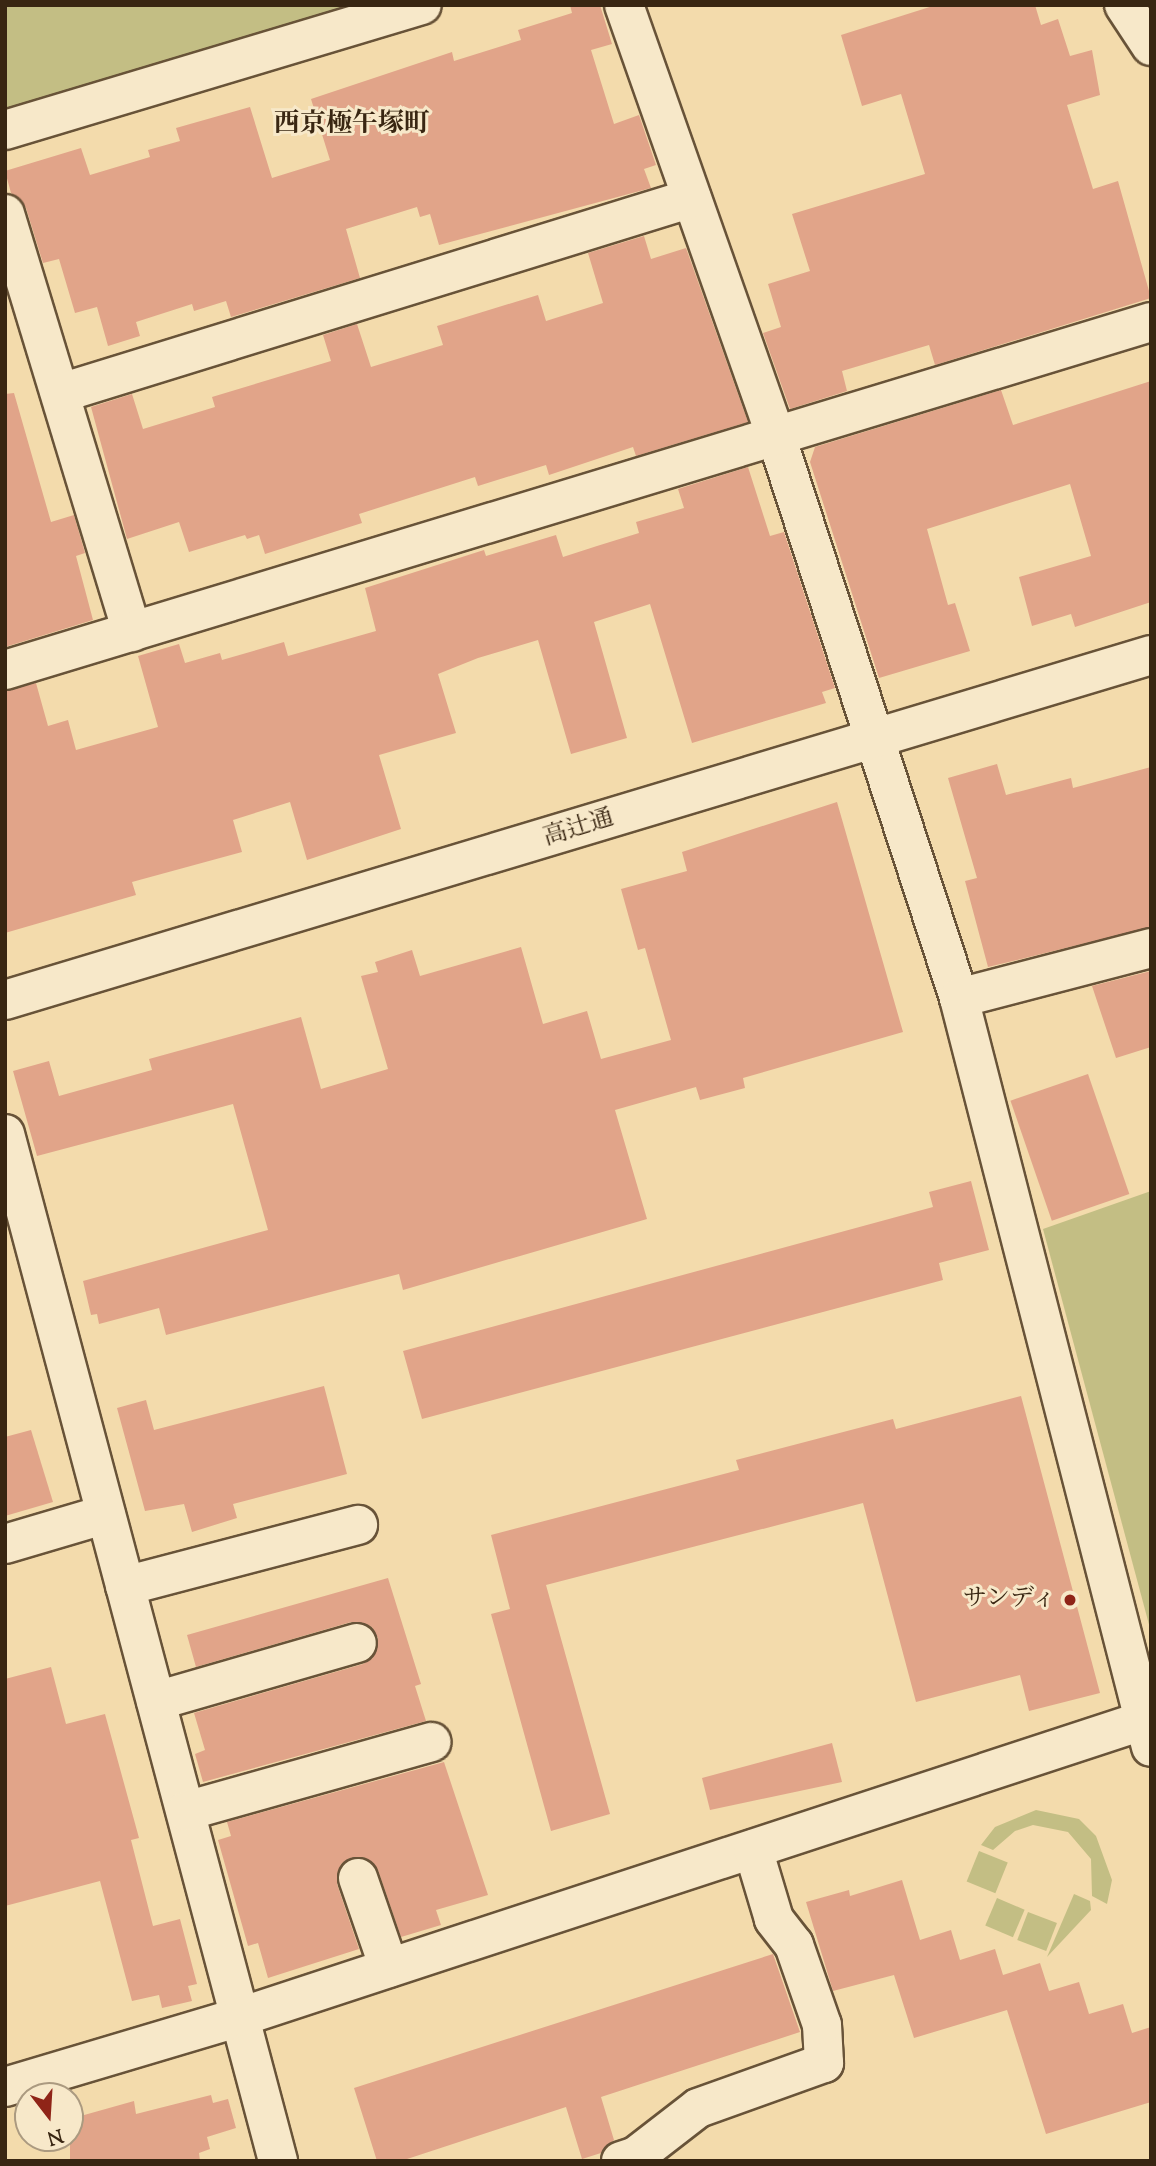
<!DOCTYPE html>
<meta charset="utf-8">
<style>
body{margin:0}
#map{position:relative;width:1156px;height:2166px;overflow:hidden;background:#f3dbac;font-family:"Sorts Mill Goudy","Noto Serif JP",serif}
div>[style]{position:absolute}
.green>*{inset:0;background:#c3be84;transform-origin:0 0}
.building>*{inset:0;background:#e1a489;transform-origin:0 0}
.roads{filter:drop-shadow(2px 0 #685338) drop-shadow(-2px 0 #685338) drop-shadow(0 2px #685338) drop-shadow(0 -2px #685338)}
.minor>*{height:38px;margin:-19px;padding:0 19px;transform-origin:19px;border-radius:19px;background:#f7e8c9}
.dots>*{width:19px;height:19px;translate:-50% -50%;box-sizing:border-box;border:4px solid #f7e8c9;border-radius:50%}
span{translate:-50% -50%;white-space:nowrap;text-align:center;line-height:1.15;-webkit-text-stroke:6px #f7e8c9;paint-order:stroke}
.street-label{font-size:24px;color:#392612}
.poi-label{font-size:24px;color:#392612}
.right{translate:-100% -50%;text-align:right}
.neighbourhood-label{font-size:26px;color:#392612;font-weight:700}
.frame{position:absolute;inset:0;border:7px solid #392612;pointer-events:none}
.north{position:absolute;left:14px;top:2082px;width:70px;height:70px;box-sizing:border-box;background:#f7e8c9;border:2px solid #ab9a80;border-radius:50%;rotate:163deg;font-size:19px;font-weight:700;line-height:28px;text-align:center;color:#392612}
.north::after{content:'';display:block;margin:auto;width:24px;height:32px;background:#8f2418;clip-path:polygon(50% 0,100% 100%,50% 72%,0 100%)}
</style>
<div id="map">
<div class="green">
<div style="clip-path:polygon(5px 5px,359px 5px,5px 113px)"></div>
<div style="clip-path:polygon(1151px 1191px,1151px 1632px,1043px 1229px)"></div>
<div style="clip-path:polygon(1036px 1810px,1079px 1819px,1096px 1836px,1112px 1880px,1107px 1904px,1092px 1896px,1091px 1859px,1068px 1832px,1033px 1825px,1015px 1831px,993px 1850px,981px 1845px,995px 1827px)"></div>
<div style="left:979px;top:1851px;width:31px;height:33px;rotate:22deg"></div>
<div style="clip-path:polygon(1074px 1894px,1090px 1901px,1091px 1910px,1047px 1957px)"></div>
<div style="left:997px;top:1898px;width:30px;height:30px;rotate:23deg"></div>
<div style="left:1028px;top:1912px;width:31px;height:30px;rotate:21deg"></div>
</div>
<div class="building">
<div style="clip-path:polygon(570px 5px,600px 5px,612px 44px,591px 50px,614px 124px,639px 115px,656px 165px,644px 169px,651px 188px,439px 245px,430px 214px,420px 217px,417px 207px,346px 229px,360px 278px,231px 317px,226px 301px,194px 311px,192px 304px,136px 322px,140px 336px,108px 346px,97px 307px,75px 313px,59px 259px,43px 263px,26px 208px,11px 193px,5px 171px,81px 148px,90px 175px,150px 157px,148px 150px,180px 141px,176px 128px,250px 107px,272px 178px,330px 160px,311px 99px,452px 52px,454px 61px,521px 40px,518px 30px,572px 13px)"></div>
<div style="clip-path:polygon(936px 5px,1035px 5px,1041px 25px,1058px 19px,1070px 56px,1092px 50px,1100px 95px,1067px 105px,1093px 189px,1118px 181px,1151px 298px,935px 365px,929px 345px,842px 371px,847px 391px,790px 409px,763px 333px,781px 327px,768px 284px,810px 271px,792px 214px,925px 174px,901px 94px,862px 106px,841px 35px)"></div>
<div style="clip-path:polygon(644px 236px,651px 259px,686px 248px,748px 422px,636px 456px,633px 447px,549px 475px,546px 465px,478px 486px,475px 477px,359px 514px,362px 523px,265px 554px,259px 535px,247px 539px,245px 535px,189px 552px,179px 522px,127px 539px,91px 407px,132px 394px,143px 429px,215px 407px,212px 397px,331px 361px,323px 335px,357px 324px,371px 367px,443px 345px,437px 326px,538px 295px,546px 321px,603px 303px,588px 253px)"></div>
<div style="clip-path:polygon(1151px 381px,1151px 602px,1075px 627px,1071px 614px,1032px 626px,1019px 577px,1091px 556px,1070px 484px,927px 529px,948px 605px,955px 603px,970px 651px,879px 678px,810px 462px,815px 447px,1001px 390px,1013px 425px)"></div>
<div style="clip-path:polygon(14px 393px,51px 522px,74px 515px,85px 553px,76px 556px,93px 620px,5px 647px,5px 394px)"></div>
<div style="clip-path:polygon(748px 467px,770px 536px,784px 532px,835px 688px,822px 692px,826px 703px,692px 743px,650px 604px,594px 622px,627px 738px,571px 754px,538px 640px,478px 658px,438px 674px,456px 733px,379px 755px,401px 829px,307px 860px,290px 802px,233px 820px,242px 852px,132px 882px,136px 895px,5px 933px,5px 691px,36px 683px,48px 726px,68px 720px,76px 750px,158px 727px,138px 656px,179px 644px,185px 663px,220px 653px,222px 660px,284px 642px,288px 656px,376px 631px,365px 588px,484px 550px,486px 556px,556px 535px,563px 557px,597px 546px,639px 533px,636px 522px,684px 508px,678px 489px)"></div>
<div style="clip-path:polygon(997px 764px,1006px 795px,1071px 778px,1073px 788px,1151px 767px,1151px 927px,988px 967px,965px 881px,977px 878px,948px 778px)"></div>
<div style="clip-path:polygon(837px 802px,903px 1032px,743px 1078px,745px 1088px,700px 1100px,696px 1087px,615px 1110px,647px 1219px,403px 1290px,399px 1274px,166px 1335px,159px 1308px,99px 1324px,97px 1314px,91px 1315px,83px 1281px,268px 1230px,233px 1104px,37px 1156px,13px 1071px,49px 1061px,59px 1096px,152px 1070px,149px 1059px,301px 1017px,321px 1089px,388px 1069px,361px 976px,378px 972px,375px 962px,412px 950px,420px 976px,521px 947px,543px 1024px,587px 1011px,601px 1059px,671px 1040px,645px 948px,638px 950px,621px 889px,687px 871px,682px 852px)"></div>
<div style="clip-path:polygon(1151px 971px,1151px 1047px,1116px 1058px,1092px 986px)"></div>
<div style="left:1088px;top:1074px;width:127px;height:82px;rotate:71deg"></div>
<div style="clip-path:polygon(971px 1181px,989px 1250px,939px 1263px,943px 1280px,422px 1419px,403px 1351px,933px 1207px,929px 1192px)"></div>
<div style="clip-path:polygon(324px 1386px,347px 1474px,233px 1504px,237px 1518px,192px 1532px,184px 1504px,145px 1511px,117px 1408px,146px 1400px,154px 1430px)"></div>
<div style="clip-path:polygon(1021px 1396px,1100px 1693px,1029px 1711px,1020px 1675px,916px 1702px,863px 1503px,546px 1585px,610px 1814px,551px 1831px,491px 1614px,510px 1609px,491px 1535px,739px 1470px,736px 1460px,893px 1419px,896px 1429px)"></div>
<div style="clip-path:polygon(31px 1430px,53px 1502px,5px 1516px,5px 1437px)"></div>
<div style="clip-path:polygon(388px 1578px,421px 1684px,415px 1686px,426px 1721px,203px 1782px,195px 1754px,205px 1750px,194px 1713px,363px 1664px,373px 1658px,378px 1638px,372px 1627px,351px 1622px,196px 1667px,187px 1635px)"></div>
<div style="clip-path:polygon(51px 1667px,66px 1724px,105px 1714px,139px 1838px,131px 1840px,153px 1926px,180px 1919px,197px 1984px,188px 1986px,192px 2001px,162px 2008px,159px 1995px,132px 2001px,100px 1881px,5px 1906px,5px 1679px)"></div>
<div style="clip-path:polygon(832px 1743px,842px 1782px,710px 1810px,702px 1778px)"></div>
<div style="clip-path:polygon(444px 1762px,488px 1895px,436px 1910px,441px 1925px,401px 1937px,378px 1870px,363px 1857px,350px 1858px,341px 1864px,337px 1884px,359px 1949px,268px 1978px,258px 1943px,248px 1946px,218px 1840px,231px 1836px,227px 1822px)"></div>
<div style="clip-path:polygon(902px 1880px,920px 1940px,951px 1930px,960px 1960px,995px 1949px,1003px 1975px,1040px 1963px,1049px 1991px,1079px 1982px,1089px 2014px,1123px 2004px,1132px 2033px,1151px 2027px,1151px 2102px,1046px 2134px,1007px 2010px,914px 2038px,894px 1975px,833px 1991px,806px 1902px,849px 1890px,850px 1896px)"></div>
<div style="clip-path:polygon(773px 1954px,800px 2032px,601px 2097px,614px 2140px,601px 2153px,582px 2159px,566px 2107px,401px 2161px,377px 2161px,354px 2088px)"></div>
<div style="clip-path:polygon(211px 2095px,213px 2103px,228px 2099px,236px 2128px,207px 2137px,210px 2149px,199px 2153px,200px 2161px,70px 2161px,70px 2119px,134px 2101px,136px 2114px)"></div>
</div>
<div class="roads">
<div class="minor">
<div style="left:624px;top:5px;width:457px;rotate:70.6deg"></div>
<div style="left:776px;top:436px;width:591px;rotate:71.96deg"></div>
<div style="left:959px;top:998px;width:773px;rotate:75.62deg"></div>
<div style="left:1124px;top:5px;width:49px;rotate:56.6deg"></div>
<div style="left:5px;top:130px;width:435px;rotate:-16.7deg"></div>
<div style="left:5px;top:214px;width:437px;rotate:73.1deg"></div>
<div style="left:61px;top:393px;width:660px;rotate:-17.17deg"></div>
<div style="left:5px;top:670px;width:1198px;rotate:-16.89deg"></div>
<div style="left:959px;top:998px;width:198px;rotate:-14.6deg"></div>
<div style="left:5px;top:1000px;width:1197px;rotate:-16.75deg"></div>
<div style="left:5px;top:1134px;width:1063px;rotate:75.11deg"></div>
<div style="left:5px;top:1544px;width:105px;rotate:-16.5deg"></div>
<div style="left:125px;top:1586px;width:241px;rotate:-14.7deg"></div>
<div style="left:156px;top:1701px;width:209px;rotate:-16.1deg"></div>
<div style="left:186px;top:1811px;width:255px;rotate:-15.7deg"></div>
<div style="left:358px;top:1878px;width:95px;rotate:71deg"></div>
<div style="left:5px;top:2087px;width:245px;rotate:-16.6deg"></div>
<div style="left:240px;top:2017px;width:959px;rotate:-18.17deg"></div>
<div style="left:621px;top:2161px;width:16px;rotate:-18deg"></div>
<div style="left:636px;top:2156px;width:78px;rotate:-37.7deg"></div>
<div style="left:698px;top:2108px;width:134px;rotate:-19.7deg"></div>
<div style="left:824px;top:2063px;width:38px;rotate:-93deg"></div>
<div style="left:822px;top:2025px;width:85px;rotate:-109.3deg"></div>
<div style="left:794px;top:1945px;width:33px;rotate:-128deg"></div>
<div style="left:774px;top:1919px;width:73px;rotate:-106.7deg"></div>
</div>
</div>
<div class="dots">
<div style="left:1070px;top:1600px;background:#8f2418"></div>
</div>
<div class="street-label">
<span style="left:579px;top:829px;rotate:-17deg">高辻通</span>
</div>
<div class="poi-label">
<span class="right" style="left:1056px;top:1600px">サンディ</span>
</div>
<div class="neighbourhood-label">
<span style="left:352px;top:125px">西京極午塚町</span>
</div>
<div class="frame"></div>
<div class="north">N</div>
</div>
